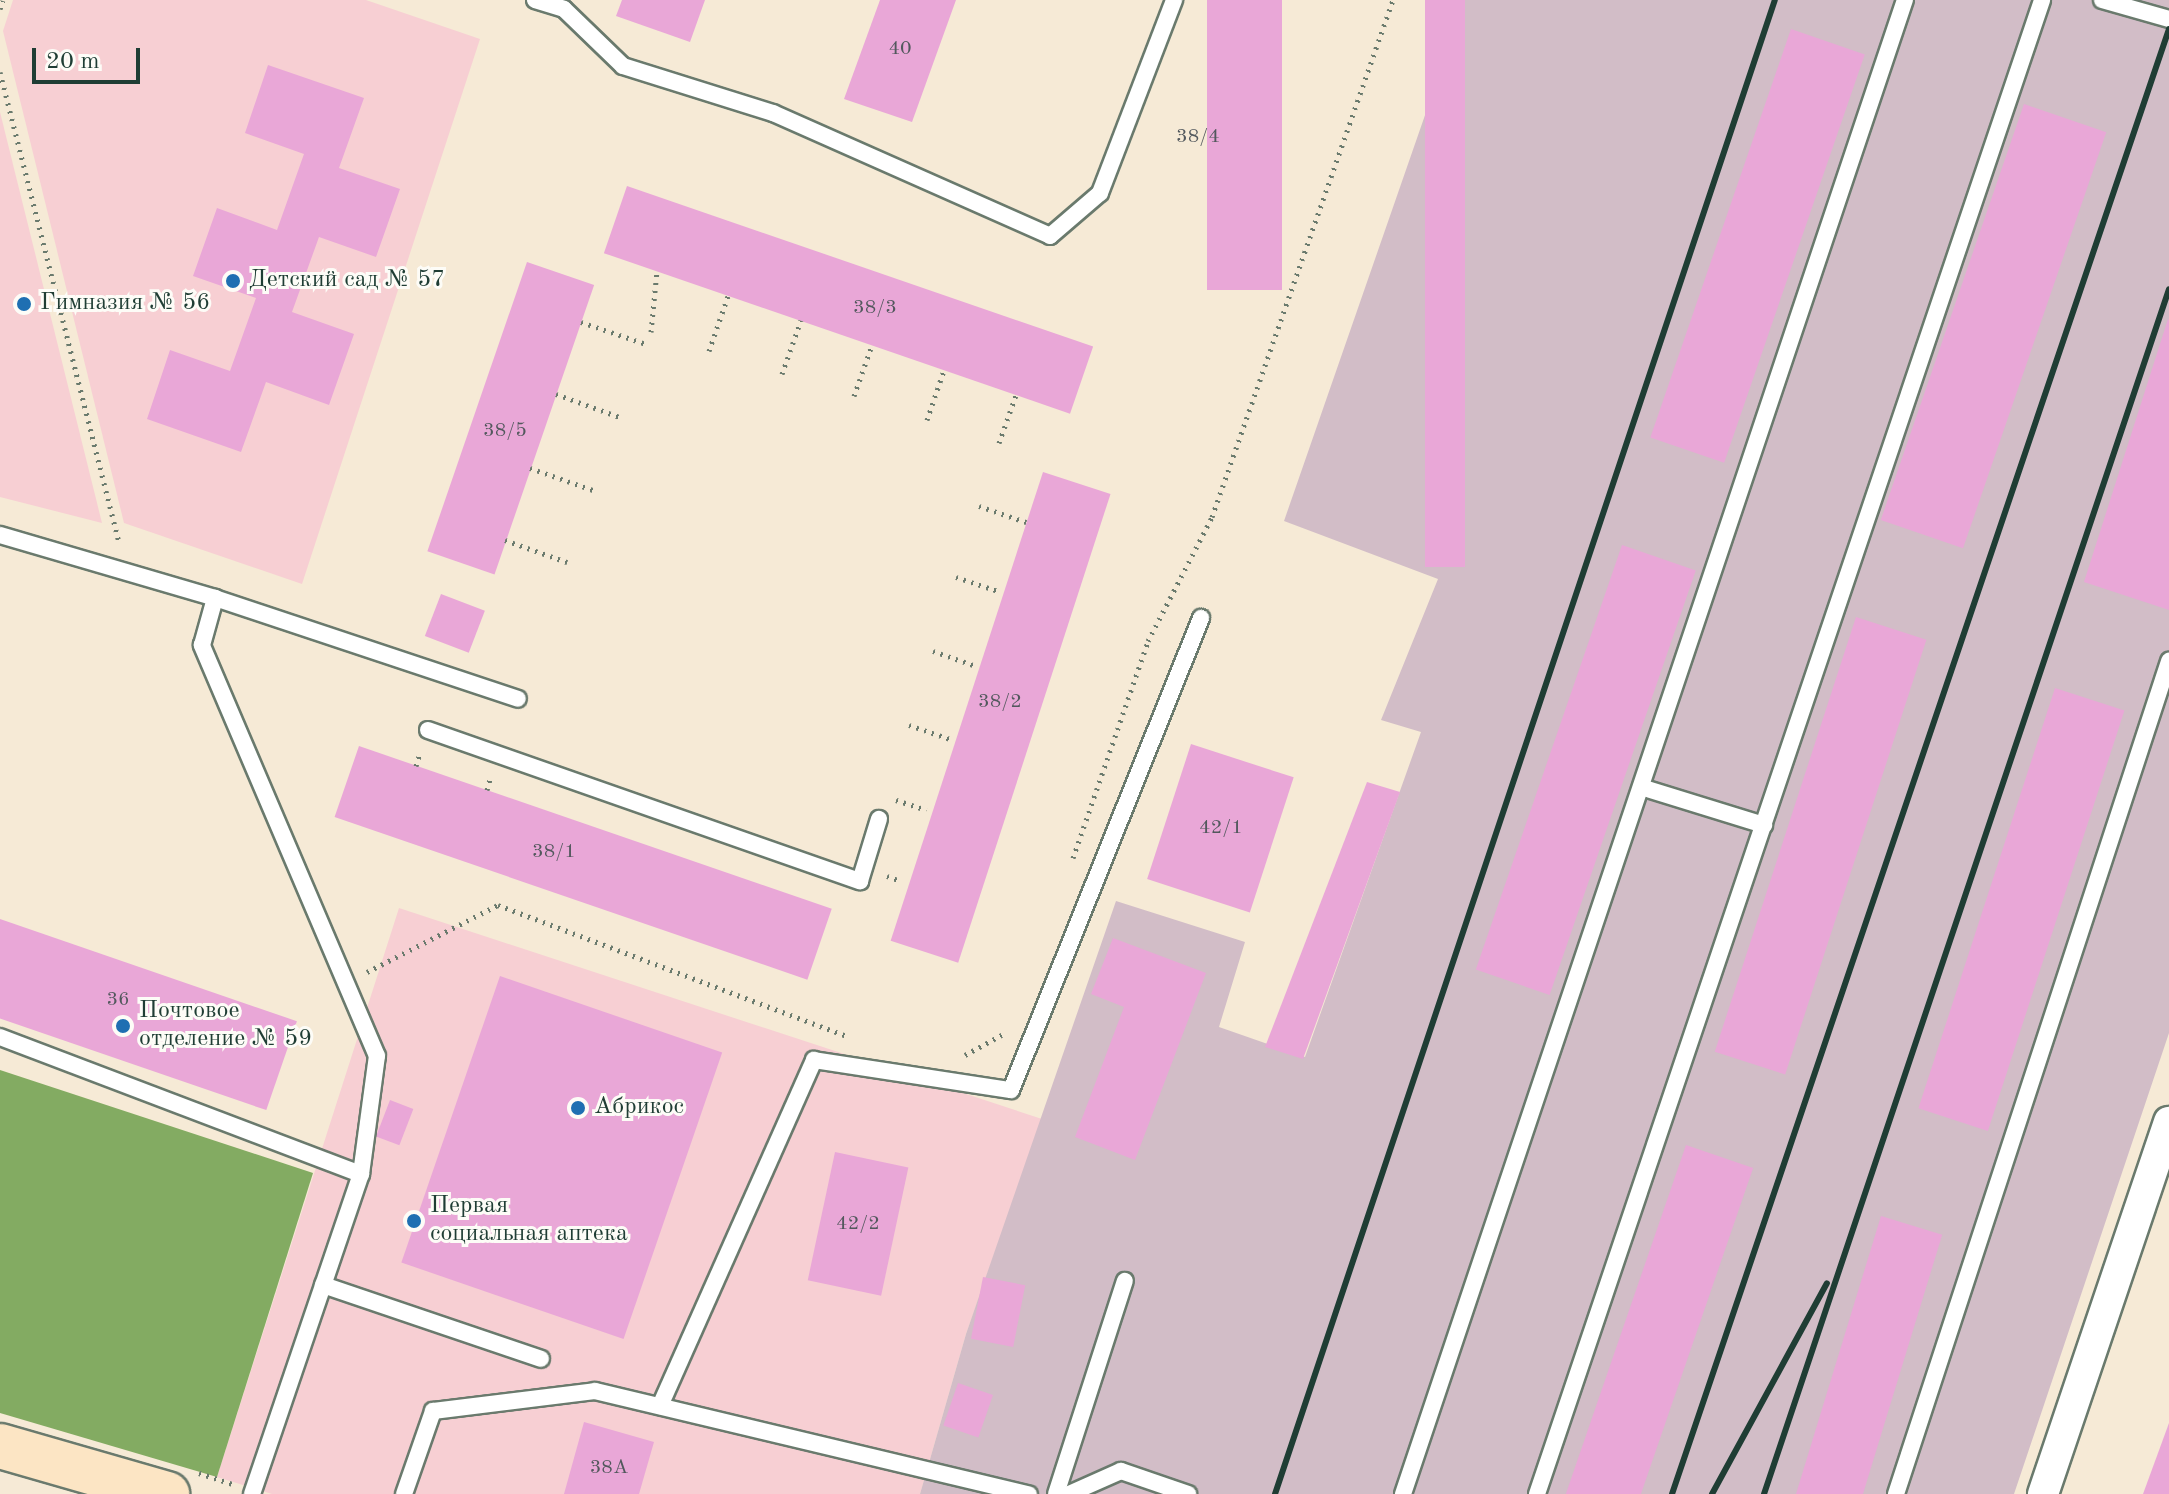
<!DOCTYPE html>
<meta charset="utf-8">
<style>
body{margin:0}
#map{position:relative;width:2169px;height:1494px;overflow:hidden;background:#f6ead6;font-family:"Old Standard TT",serif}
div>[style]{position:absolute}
.built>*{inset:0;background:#f7cfd3}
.industrial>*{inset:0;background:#d2bdc7}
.forest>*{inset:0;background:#83ab62}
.building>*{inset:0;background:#e9a7d7;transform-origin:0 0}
.path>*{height:5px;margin-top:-2.5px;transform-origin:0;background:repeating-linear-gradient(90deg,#6a7a6d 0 2px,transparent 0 8px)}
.roads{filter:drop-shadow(2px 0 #6a7a6d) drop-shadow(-2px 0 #6a7a6d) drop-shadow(0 2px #6a7a6d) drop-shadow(0 -2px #6a7a6d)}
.service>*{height:16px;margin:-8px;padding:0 8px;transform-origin:8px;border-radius:8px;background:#fff}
.minor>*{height:30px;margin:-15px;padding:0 15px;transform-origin:15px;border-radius:15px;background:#fff}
.secondary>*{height:44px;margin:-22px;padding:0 22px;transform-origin:22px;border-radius:22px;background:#fce5c4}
.rail>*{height:6px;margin:-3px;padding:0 3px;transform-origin:3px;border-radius:3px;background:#1f3d34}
.dots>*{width:22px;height:22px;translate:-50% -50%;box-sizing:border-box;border:4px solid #fdfcf7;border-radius:50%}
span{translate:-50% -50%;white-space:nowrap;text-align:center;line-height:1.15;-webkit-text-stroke:6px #fdfcf7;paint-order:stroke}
.number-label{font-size:20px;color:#52585d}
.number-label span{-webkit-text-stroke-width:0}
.poi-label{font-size:24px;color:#1f3d34}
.left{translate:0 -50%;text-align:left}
.scale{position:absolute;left:32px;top:48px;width:108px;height:36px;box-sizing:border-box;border:4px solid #1f3d34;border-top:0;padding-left:10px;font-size:24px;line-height:28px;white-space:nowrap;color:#1f3d34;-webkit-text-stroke:6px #fdfcf7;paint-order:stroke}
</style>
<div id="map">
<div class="built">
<div style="clip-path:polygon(13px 0,366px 0,480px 39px,302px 584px,124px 523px,3px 31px)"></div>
<div style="clip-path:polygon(0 112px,102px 523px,0 497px)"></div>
<div style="clip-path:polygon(399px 908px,1042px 1119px,966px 1334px,920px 1494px,272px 1494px,217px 1477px)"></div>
</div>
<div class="industrial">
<div style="clip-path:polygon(1465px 0,2169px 0,2169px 1033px,2014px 1494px,920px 1494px,966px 1334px,1116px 901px,1245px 942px,1219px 1027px,1305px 1057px,1421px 732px,1381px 720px,1438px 579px,1284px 521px)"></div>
</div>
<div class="forest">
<div style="clip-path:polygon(0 1070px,313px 1173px,217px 1477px,0 1413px)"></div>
</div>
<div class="building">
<div style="clip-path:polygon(622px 0,705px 0,690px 42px,616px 16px)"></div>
<div style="clip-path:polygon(880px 0,956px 0,912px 122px,844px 99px)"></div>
<div style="left:1207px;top:0;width:75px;height:290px"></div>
<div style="left:1425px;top:0;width:40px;height:567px"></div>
<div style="left:1791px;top:29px;width:78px;height:432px;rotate:19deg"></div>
<div style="clip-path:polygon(268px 65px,364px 98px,339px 168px,400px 189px,376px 257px,319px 237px,292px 312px,354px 334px,329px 405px,266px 382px,241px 452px,147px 419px,170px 350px,230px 371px,256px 298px,193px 276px,217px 208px,277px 230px,304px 154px,245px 133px)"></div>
<div style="left:2024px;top:104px;width:87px;height:440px;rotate:19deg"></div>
<div style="left:627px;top:186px;width:493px;height:71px;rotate:19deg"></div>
<div style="left:527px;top:262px;width:71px;height:306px;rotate:19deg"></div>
<div style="clip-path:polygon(2168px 319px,2169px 320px,2169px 610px,2084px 582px)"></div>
<div style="left:1043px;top:472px;width:71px;height:493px;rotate:18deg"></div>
<div style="left:1622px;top:545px;width:78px;height:449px;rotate:19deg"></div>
<div style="left:441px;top:594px;width:47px;height:45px;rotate:21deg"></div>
<div style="left:1856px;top:617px;width:74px;height:457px;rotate:18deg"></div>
<div style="left:2055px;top:688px;width:73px;height:442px;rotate:18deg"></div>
<div style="left:1191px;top:744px;width:108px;height:142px;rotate:18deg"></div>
<div style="left:359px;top:746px;width:500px;height:75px;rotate:19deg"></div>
<div style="clip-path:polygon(1367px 782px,1400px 792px,1303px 1059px,1265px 1047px)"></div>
<div style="left:0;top:919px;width:314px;height:94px;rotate:19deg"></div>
<div style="clip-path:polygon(1113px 938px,1206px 973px,1135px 1160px,1075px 1137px,1124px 1007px,1091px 994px)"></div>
<div style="left:500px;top:976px;width:235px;height:303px;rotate:19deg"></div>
<div style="left:390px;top:1100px;width:25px;height:39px;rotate:21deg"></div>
<div style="left:1686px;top:1145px;width:71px;height:370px;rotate:19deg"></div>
<div style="left:835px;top:1152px;width:75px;height:131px;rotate:12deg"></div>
<div style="left:1881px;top:1216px;width:64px;height:291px;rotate:17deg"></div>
<div style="left:983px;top:1277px;width:43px;height:63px;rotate:11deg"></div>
<div style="left:958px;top:1383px;width:37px;height:45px;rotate:19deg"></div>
<div style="clip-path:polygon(584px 1422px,654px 1442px,639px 1494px,564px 1494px)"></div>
<div style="clip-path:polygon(2169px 1423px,2169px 1494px,2143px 1494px)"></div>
</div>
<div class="path">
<div style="left:0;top:9px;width:9px;rotate:-72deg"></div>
<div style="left:0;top:72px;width:487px;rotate:75.8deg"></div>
<div style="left:581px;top:322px;width:69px;rotate:18.7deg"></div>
<div style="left:651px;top:332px;width:61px;rotate:-84.4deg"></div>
<div style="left:709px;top:351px;width:58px;rotate:-70.9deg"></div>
<div style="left:782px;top:374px;width:57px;rotate:-70.6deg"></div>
<div style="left:556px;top:394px;width:68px;rotate:19.8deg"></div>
<div style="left:854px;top:396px;width:54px;rotate:-70.6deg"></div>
<div style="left:927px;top:420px;width:53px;rotate:-71.2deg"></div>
<div style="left:999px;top:443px;width:51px;rotate:-70.5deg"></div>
<div style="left:530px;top:468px;width:67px;rotate:19.2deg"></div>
<div style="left:979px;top:506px;width:50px;rotate:18.8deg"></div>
<div style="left:505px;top:540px;width:66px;rotate:19.5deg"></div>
<div style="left:956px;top:577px;width:47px;rotate:18.4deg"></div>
<div style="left:933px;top:651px;width:46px;rotate:19.2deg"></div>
<div style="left:909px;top:725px;width:43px;rotate:18.9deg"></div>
<div style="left:416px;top:766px;width:14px;rotate:-73deg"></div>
<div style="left:487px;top:790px;width:15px;rotate:-74deg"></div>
<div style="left:896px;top:800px;width:32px;rotate:18deg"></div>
<div style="left:1073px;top:858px;width:230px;rotate:-70.9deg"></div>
<div style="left:1148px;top:641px;width:140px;rotate:-62.7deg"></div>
<div style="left:1212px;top:517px;width:548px;rotate:-70.71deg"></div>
<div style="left:887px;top:876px;width:15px;rotate:20deg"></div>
<div style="left:367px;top:972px;width:147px;rotate:-27.1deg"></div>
<div style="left:498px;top:905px;width:375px;rotate:20.6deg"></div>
<div style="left:965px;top:1055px;width:46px;rotate:-28.8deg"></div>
<div style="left:199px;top:1473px;width:35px;rotate:18deg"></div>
</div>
<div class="roads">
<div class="service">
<div style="left:535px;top:0;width:30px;rotate:17deg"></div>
<div style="left:564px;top:9px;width:82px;rotate:44deg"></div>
<div style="left:623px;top:66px;width:157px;rotate:17.4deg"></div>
<div style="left:773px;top:113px;width:303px;rotate:23.9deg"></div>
<div style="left:1050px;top:236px;width:66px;rotate:-40.7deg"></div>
<div style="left:1100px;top:193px;width:207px;rotate:-69deg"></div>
<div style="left:2102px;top:0;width:70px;rotate:15.8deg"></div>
<div style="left:0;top:535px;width:224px;rotate:16.3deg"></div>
<div style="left:428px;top:730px;width:458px;rotate:19.3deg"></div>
<div style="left:860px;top:881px;width:65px;rotate:-73deg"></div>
<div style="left:1641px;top:787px;width:129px;rotate:17.2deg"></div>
<div style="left:0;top:1037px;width:386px;rotate:20.8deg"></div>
<div style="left:323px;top:1285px;width:230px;rotate:18.7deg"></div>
<div style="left:660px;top:1406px;width:379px;rotate:-66deg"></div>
<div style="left:814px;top:1060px;width:199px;rotate:8.7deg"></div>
<div style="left:1011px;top:1090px;width:509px;rotate:-68.07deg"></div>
<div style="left:252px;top:1494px;width:338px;rotate:-71.2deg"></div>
<div style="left:361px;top:1174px;width:119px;rotate:-82.3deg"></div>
<div style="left:377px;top:1056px;width:447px;rotate:-113.1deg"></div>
<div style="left:202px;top:645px;width:49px;rotate:-74.5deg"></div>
<div style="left:215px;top:598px;width:319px;rotate:18.4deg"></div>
<div style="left:404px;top:1494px;width:88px;rotate:-70.7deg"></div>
<div style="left:433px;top:1411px;width:163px;rotate:-7deg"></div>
<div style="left:595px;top:1391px;width:446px;rotate:13.4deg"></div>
<div style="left:1056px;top:1494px;width:224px;rotate:-72.1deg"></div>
<div style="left:1069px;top:1494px;width:57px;rotate:-23.9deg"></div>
<div style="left:1121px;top:1471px;width:71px;rotate:18.9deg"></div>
<div style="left:1403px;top:1494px;width:1576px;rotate:-71.43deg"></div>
<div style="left:1537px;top:1494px;width:1577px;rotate:-71.32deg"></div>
<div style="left:1896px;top:1494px;width:877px;rotate:-71.85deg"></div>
</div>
<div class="minor">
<div style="left:2043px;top:1494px;width:393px;rotate:-71.3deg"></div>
</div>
<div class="secondary">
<div style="left:0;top:1446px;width:174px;rotate:16deg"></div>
</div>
</div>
<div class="rail">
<div style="left:1275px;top:1494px;width:1575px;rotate:-71.5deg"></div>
<div style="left:1672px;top:1494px;width:1547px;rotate:-71.26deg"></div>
<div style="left:1712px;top:1494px;width:240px;rotate:-61.4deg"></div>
<div style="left:1764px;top:1494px;width:1271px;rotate:-71.42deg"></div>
</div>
<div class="dots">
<div style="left:233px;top:281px;background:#1f6fb2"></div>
<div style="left:24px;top:304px;background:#1f6fb2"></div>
<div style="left:123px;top:1026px;background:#1f6fb2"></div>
<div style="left:578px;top:1108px;background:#1f6fb2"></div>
<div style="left:414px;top:1221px;background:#1f6fb2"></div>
</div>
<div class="number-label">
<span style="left:900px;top:49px">40</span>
<span style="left:1198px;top:137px">38/4</span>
<span style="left:875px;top:308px">38/3</span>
<span style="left:505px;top:431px">38/5</span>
<span style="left:1000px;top:702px">38/2</span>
<span style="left:1221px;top:828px">42/1</span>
<span style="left:554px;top:852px">38/1</span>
<span style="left:118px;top:1000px">36</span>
<span style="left:858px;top:1224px">42/2</span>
<span style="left:609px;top:1468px">38А</span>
</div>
<div class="poi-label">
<span class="left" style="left:249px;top:281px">Детский сад № 57</span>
<span class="left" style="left:40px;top:304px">Гимназия № 56</span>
<span class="left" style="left:139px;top:1026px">Почтовое<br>отделение № 59</span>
<span class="left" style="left:594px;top:1108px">Абрикос</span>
<span class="left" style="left:430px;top:1221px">Первая<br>социальная аптека</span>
</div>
<div class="scale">20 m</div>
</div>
